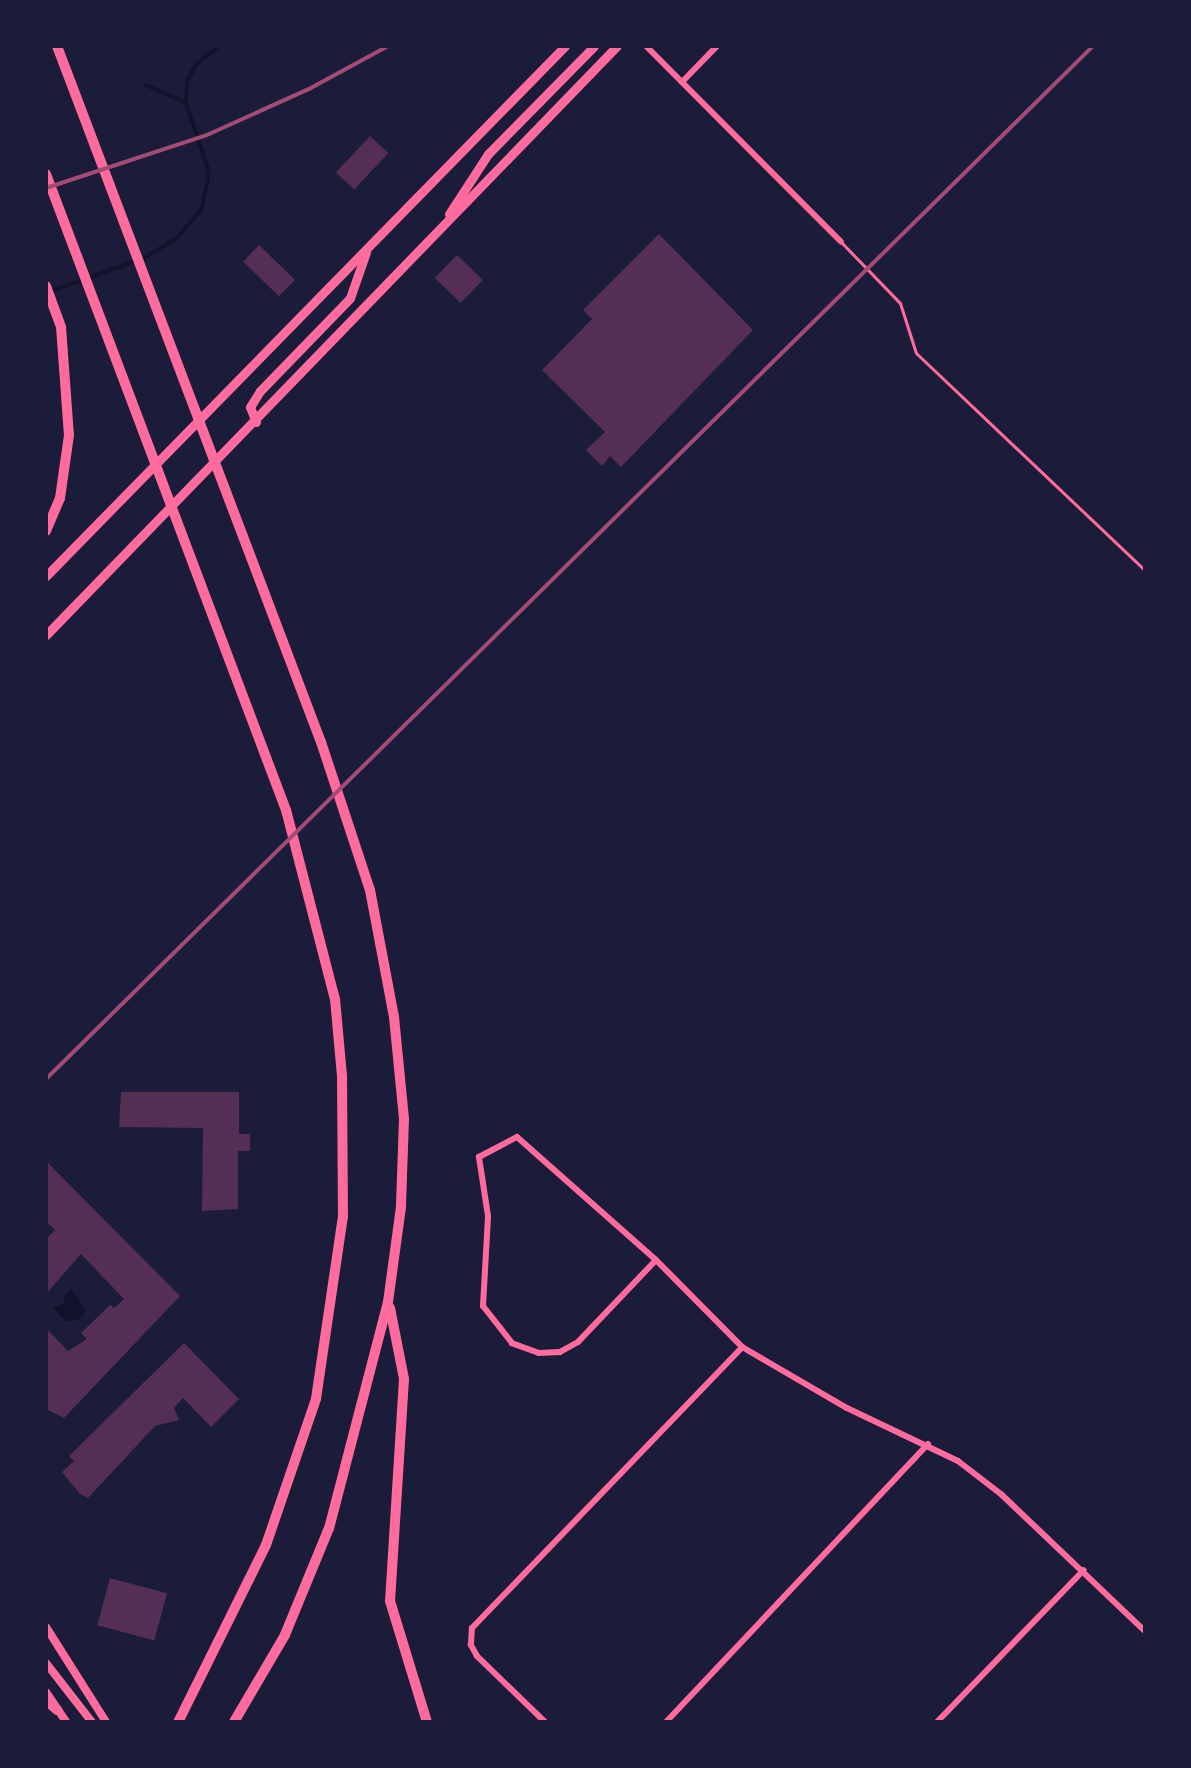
<!DOCTYPE html>
<style>
body{margin:0}
#map{position:relative;width:1191px;height:1768px;overflow:hidden;background:#1b1b3a;font-family:"Work Sans",sans-serif}
div>[style]{position:absolute}
.water>*{inset:0;background:#12122b}
.stream>*{height:4px;margin:-2px;padding:0 2px;transform-origin:2px;border-radius:2px;background:#12122b}
.building>*{inset:0;background:#542f53;transform-origin:0 0}
.service>*{height:3px;margin:-1.5px;padding:0 1.5px;transform-origin:1.5px;border-radius:1.5px;background:#ff6b9d}
.minor>*{height:6px;margin:-3px;padding:0 3px;transform-origin:3px;border-radius:3px;background:#ff6b9d}
.secondary>*{height:8px;margin:-4px;padding:0 4px;transform-origin:4px;border-radius:4px;background:#ff6b9d}
.primary>*{height:9px;margin:-4.5px;padding:0 4.5px;transform-origin:4.5px;border-radius:4.5px;background:#ff6b9d}
.motorway>*{height:10px;margin:-5px;padding:0 5px;transform-origin:5px;border-radius:5px;background:#ff6b9d}
.rail>*{height:4px;margin:-2px;padding:0 2px;transform-origin:2px;border-radius:2px;background:#a44b75}
span{translate:-50% -50%;white-space:nowrap;text-align:center;line-height:1.15;-webkit-text-stroke:6px #1b1b3a;paint-order:stroke}
.frame{position:absolute;inset:0;border:48px solid #1b1b3a;pointer-events:none}
</style>
<div id="map">
<div class="water">
<div style="clip-path:polygon(71px 1289px,87px 1311px,78px 1320px,66px 1321px,53px 1308px,66px 1302px,63px 1297px)"></div>
</div>
<div class="stream">
<div style="left:146px;top:85px;width:44px;rotate:24.2deg"></div>
<div style="left:51px;top:291px;width:99px;rotate:-19.5deg"></div>
<div style="left:144px;top:258px;width:39px;rotate:-31deg"></div>
<div style="left:177px;top:238px;width:39px;rotate:-50deg"></div>
<div style="left:202px;top:208px;width:37px;rotate:-79deg"></div>
<div style="left:209px;top:172px;width:73px;rotate:-108.4deg"></div>
<div style="left:186px;top:103px;width:21px;rotate:-87deg"></div>
<div style="left:187px;top:82px;width:20px;rotate:-63deg"></div>
<div style="left:196px;top:64px;width:30px;rotate:-37deg"></div>
</div>
<div class="building">
<div style="left:370px;top:136px;width:25px;height:50px;rotate:43deg"></div>
<div style="clip-path:polygon(659px 234px,753px 330px,621px 467px,610px 456px,602px 466px,586px 450px,605px 432px,542px 370px,592px 319px,583px 310px)"></div>
<div style="left:259px;top:245px;width:50px;height:23px;rotate:44deg"></div>
<div style="left:457px;top:255px;width:36px;height:32px;rotate:44deg"></div>
<div style="clip-path:polygon(121px 1092px,239px 1092px,239px 1134px,250px 1134px,250px 1151px,238px 1151px,238px 1209px,202px 1211px,203px 1128px,119px 1127px)"></div>
<div style="clip-path:polygon(46px 1161px,180px 1296px,64px 1418px,46px 1409px,46px 1328px,68px 1351px,87px 1339px,81px 1333px,110px 1305px,114px 1308px,124px 1299px,81px 1254px,46px 1294px,46px 1239px,55px 1230px,46px 1221px)"></div>
<div style="clip-path:polygon(184px 1343px,239px 1399px,211px 1427px,183px 1398px,174px 1408px,179px 1420px,155px 1426px,88px 1498px,80px 1494px,62px 1472px,74px 1461px,69px 1456px)"></div>
<div style="left:110px;top:1578px;width:59px;height:49px;rotate:15deg"></div>
</div>
<div class="service">
<div style="left:841px;top:242px;width:85px;rotate:46deg"></div>
<div style="left:900px;top:303px;width:52px;rotate:72.3deg"></div>
<div style="left:916px;top:353px;width:315px;rotate:43.5deg"></div>
</div>
<div class="minor">
<div style="left:646px;top:46px;width:276px;rotate:45.1deg"></div>
<div style="left:682px;top:82px;width:50px;rotate:-45.8deg"></div>
<div style="left:656px;top:1260px;width:113px;rotate:133.6deg"></div>
<div style="left:578px;top:1342px;width:21px;rotate:151deg"></div>
<div style="left:560px;top:1352px;width:21px;rotate:177deg"></div>
<div style="left:539px;top:1353px;width:29px;rotate:-160deg"></div>
<div style="left:512px;top:1343px;width:47px;rotate:-128.1deg"></div>
<div style="left:483px;top:1306px;width:90px;rotate:-86.8deg"></div>
<div style="left:488px;top:1216px;width:60px;rotate:-98.7deg"></div>
<div style="left:479px;top:1157px;width:43px;rotate:-27.8deg"></div>
<div style="left:517px;top:1137px;width:186px;rotate:41.5deg"></div>
<div style="left:656px;top:1260px;width:122px;rotate:45.3deg"></div>
<div style="left:742px;top:1347px;width:121px;rotate:30.2deg"></div>
<div style="left:847px;top:1408px;width:123px;rotate:25.5deg"></div>
<div style="left:958px;top:1461px;width:56px;rotate:37.7deg"></div>
<div style="left:1002px;top:1495px;width:197px;rotate:43.6deg"></div>
<div style="left:545px;top:1722px;width:95px;rotate:-135.9deg"></div>
<div style="left:477px;top:1656px;width:13px;rotate:-119deg"></div>
<div style="left:471px;top:1645px;width:17px;rotate:-87deg"></div>
<div style="left:472px;top:1628px;width:390px;rotate:-46.1deg"></div>
<div style="left:666px;top:1722px;width:382px;rotate:-46.7deg"></div>
<div style="left:937px;top:1722px;width:211px;rotate:-46deg"></div>
</div>
<div class="secondary">
<div style="left:46px;top:1627px;width:112px;rotate:57.7deg"></div>
<div style="left:46px;top:1663px;width:75px;rotate:52.1deg"></div>
<div style="left:46px;top:1692px;width:36px;rotate:56deg"></div>
</div>
<div class="primary">
<div style="left:449px;top:214px;width:72px;rotate:-57deg"></div>
<div style="left:488px;top:154px;width:151px;rotate:-45.5deg"></div>
<div style="left:256px;top:422px;width:16px;rotate:-112deg"></div>
<div style="left:250px;top:407px;width:19px;rotate:-58deg"></div>
<div style="left:260px;top:391px;width:129px;rotate:-45.9deg"></div>
<div style="left:350px;top:298px;width:49px;rotate:-70.8deg"></div>
<div style="left:46px;top:576px;width:742px;rotate:-45.6deg"></div>
<div style="left:46px;top:635px;width:820px;rotate:-45.89deg"></div>
</div>
<div class="motorway">
<div style="left:57px;top:46px;width:744px;rotate:69.23deg"></div>
<div style="left:321px;top:742px;width:156px;rotate:71.7deg"></div>
<div style="left:370px;top:890px;width:129px;rotate:79.3deg"></div>
<div style="left:394px;top:1017px;width:102px;rotate:84.4deg"></div>
<div style="left:404px;top:1119px;width:88px;rotate:92deg"></div>
<div style="left:401px;top:1207px;width:96px;rotate:97.8deg"></div>
<div style="left:388px;top:1302px;width:234px;rotate:104.6deg"></div>
<div style="left:329px;top:1528px;width:116px;rotate:112.4deg"></div>
<div style="left:285px;top:1635px;width:101px;rotate:120.4deg"></div>
<div style="left:46px;top:174px;width:680px;rotate:69.33deg"></div>
<div style="left:286px;top:810px;width:195px;rotate:75.5deg"></div>
<div style="left:335px;top:999px;width:77px;rotate:84.8deg"></div>
<div style="left:342px;top:1076px;width:140px;rotate:89.6deg"></div>
<div style="left:343px;top:1216px;width:185px;rotate:98.4deg"></div>
<div style="left:316px;top:1399px;width:154px;rotate:108.9deg"></div>
<div style="left:266px;top:1545px;width:198px;rotate:116.4deg"></div>
<div style="left:46px;top:286px;width:44px;rotate:69.9deg"></div>
<div style="left:61px;top:327px;width:108px;rotate:85.8deg"></div>
<div style="left:69px;top:435px;width:64px;rotate:98.1deg"></div>
<div style="left:60px;top:498px;width:36px;rotate:113deg"></div>
<div style="left:390px;top:1308px;width:72px;rotate:78.8deg"></div>
<div style="left:404px;top:1379px;width:222px;rotate:93.6deg"></div>
<div style="left:390px;top:1601px;width:127px;rotate:73deg"></div>
<div style="left:46px;top:1700px;width:15px;rotate:42deg"></div>
</div>
<div class="rail">
<div style="left:46px;top:188px;width:169px;rotate:-18.2deg"></div>
<div style="left:207px;top:135px;width:112px;rotate:-24.3deg"></div>
<div style="left:309px;top:89px;width:90px;rotate:-28.6deg"></div>
<div style="left:46px;top:1079px;width:1471px;rotate:-44.61deg"></div>
</div>
<div class="frame"></div>
</div>
